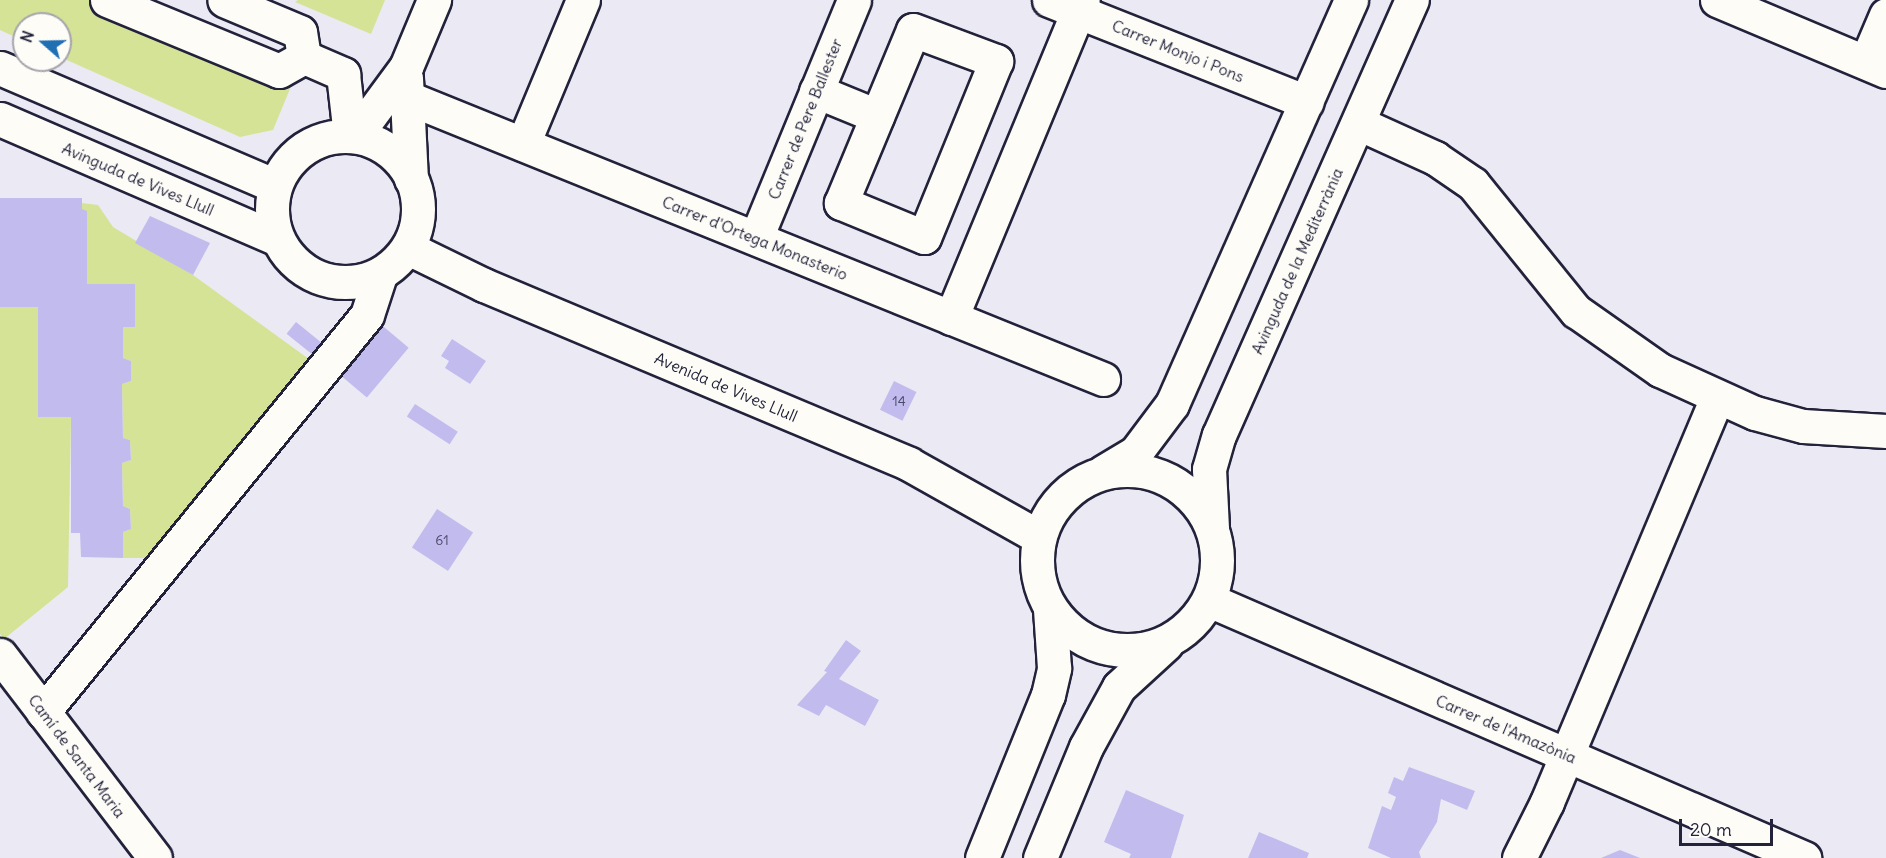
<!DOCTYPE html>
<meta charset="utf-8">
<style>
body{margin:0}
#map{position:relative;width:1886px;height:858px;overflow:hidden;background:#ebe9f4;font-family:Delius,sans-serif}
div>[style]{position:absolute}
.green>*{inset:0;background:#d5e396}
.building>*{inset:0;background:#c2bcee;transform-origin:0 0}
.roads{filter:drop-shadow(2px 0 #22223b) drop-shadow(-2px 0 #22223b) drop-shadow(0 2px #22223b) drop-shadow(0 -2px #22223b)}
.minor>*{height:33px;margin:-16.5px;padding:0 16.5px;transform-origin:16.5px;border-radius:16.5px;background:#fdfcf7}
.tertiary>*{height:33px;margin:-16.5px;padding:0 16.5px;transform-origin:16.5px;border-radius:16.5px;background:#fdfcf7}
.tertiary>.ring{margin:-16.5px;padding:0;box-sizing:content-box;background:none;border:33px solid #fdfcf7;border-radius:50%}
.primary>*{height:33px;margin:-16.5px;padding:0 16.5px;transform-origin:16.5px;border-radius:16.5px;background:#fdfcf7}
.primary>.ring{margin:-16.5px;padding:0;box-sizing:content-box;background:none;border:33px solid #fdfcf7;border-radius:50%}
span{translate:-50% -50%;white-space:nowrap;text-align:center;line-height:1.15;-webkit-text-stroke:4.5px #fdfcf7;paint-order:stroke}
.number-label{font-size:14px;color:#4a4868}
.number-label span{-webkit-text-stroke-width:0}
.street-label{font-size:16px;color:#22223b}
.north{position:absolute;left:12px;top:12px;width:60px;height:60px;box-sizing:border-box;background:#fdfcf7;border:2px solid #a5a5ac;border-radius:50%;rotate:290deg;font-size:16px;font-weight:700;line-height:24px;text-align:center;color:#22223b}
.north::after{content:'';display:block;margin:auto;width:21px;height:27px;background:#1f6fb2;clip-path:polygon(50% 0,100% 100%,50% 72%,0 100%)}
.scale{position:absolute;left:1679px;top:819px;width:94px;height:27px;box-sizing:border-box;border:3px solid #22223b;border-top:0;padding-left:8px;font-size:18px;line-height:21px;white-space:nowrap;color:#22223b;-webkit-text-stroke:4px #fdfcf7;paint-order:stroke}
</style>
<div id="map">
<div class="green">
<div style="clip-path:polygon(0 0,98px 0,292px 84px,273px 130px,240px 137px,60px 57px,60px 24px,24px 24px,24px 41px,0 30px)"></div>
<div style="clip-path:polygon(298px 0,385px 0,371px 34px,295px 2px)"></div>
<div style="clip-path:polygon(82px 203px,98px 205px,113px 227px,193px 275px,313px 362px,152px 558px,123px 558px,123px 532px,131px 529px,130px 509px,123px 506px,122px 463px,131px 460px,130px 440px,123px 438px,122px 384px,131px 381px,131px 361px,123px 358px,123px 327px,135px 326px,135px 284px,87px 284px,87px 212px,82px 209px)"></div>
<div style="clip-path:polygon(0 307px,38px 307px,38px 417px,71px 417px,68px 587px,4px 639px,0 634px)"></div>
</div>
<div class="building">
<div style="clip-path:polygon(0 198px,82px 198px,82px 209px,87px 211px,87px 284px,135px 284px,135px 327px,123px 327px,123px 358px,131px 361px,131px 381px,122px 384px,123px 438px,130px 440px,131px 460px,122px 463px,123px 506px,130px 509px,131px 529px,123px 532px,123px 558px,81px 557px,80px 533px,71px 533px,71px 417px,38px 417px,38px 307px,0 307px)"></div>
<div style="clip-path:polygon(150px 216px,210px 243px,193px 275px,135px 243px)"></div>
<div style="left:296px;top:322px;width:44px;height:15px;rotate:39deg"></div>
<div style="left:378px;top:322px;width:40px;height:65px;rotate:40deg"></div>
<div style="clip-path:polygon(452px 339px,486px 361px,470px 384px,445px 368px,449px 361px,441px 356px)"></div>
<div style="left:894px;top:381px;width:25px;height:32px;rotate:26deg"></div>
<div style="left:415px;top:404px;width:51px;height:15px;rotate:33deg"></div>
<div style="left:437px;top:509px;width:43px;height:46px;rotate:33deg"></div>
<div style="clip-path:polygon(846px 640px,861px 651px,839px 679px,879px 700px,865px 726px,826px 705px,819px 716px,797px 705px,827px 672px,824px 671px)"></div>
<div style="clip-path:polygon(1409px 767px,1475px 791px,1467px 810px,1441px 799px,1437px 822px,1419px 852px,1421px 858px,1391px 858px,1368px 848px,1382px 806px,1391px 810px,1396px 797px,1388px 793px,1394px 777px,1403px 781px)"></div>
<div style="clip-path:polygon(1126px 790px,1184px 815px,1171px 858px,1129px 858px,1131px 854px,1104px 842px)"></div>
<div style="clip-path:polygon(1259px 832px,1309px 853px,1307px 858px,1248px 858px)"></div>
<div style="clip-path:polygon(1620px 850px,1640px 858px,1601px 858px)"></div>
</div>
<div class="roads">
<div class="minor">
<div style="left:107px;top:0;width:186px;rotate:22.4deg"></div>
<div style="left:279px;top:71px;width:29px;rotate:-29deg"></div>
<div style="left:304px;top:57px;width:25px;rotate:-99deg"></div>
<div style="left:300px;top:32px;width:82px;rotate:-157.2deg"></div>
<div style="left:1049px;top:0;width:277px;rotate:21.6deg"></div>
<div style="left:1717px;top:0;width:183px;rotate:22.8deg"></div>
<div style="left:913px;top:30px;width:89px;rotate:20.5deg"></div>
<div style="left:996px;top:61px;width:190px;rotate:112.2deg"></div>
<div style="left:924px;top:237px;width:90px;rotate:-157.7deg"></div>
<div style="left:841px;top:203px;width:187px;rotate:-67.4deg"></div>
<div style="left:304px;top:57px;width:43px;rotate:23.6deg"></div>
<div style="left:343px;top:74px;width:61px;rotate:83.5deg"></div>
<div style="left:1866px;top:62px;width:51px;rotate:-66.9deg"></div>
<div style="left:406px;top:78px;width:101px;rotate:87.2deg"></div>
<div style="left:816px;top:91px;width:66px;rotate:22.3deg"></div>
<div style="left:406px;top:97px;width:752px;rotate:22.03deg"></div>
<div style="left:1358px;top:123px;width:85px;rotate:24.4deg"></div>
<div style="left:1435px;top:158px;width:46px;rotate:34.4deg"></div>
<div style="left:1473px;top:184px;width:164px;rotate:51deg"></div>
<div style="left:1576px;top:311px;width:103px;rotate:35.1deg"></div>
<div style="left:1660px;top:370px;width:104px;rotate:24.4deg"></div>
<div style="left:1755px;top:413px;width:50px;rotate:15.2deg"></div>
<div style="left:1803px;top:426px;width:83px;rotate:3.4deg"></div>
<div style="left:355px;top:136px;width:86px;rotate:-53.5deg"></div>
<div style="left:406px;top:67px;width:73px;rotate:-67.3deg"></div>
<div style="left:523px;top:144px;width:156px;rotate:-67.4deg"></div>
<div style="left:756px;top:238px;width:257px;rotate:-67.6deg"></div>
<div style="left:951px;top:318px;width:344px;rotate:-67.5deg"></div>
<div style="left:1209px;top:600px;width:649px;rotate:23.44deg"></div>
<div style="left:0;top:655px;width:255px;rotate:52.6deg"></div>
<div style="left:43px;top:712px;width:512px;rotate:-50.78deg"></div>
<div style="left:367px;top:315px;width:42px;rotate:-72deg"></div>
<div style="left:1519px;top:858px;width:63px;rotate:-63.4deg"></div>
<div style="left:1547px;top:802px;width:437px;rotate:-67.2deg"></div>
</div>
<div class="tertiary">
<div style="left:0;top:68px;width:299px;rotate:23.2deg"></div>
<div style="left:0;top:119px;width:302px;rotate:23.4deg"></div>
<div class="ring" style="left:272px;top:136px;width:113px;height:113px"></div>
<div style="left:408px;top:248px;width:85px;rotate:26deg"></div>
<div style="left:484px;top:285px;width:461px;rotate:22.8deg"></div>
<div style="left:909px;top:464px;width:149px;rotate:29.3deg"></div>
</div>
<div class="primary">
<div class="ring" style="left:1037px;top:470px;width:147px;height:147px"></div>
<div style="left:1103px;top:472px;width:39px;rotate:-31deg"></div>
<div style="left:1136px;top:452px;width:60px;rotate:-53.1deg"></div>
<div style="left:1172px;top:404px;width:442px;rotate:-66.1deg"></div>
<div style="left:1212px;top:528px;width:59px;rotate:-92.9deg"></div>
<div style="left:1209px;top:469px;width:35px;rotate:-74deg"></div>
<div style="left:1219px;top:435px;width:476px;rotate:-66.1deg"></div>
<div style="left:982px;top:858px;width:176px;rotate:-68deg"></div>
<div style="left:1048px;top:695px;width:28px;rotate:-77deg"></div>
<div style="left:1054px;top:668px;width:58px;rotate:-93.9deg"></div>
<div style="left:1040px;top:858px;width:120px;rotate:-67.5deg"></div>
<div style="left:1086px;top:747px;width:68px;rotate:-61.2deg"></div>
<div style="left:1119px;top:687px;width:64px;rotate:-42.5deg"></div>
</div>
</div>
<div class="number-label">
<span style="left:899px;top:401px">14</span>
<span style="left:442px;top:540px">61</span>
</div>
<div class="street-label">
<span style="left:1178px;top:51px;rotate:22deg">Carrer Monjo i Pons</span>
<span style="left:805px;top:119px;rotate:-68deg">Carrer de Pere Ballester</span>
<span style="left:138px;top:179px;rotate:23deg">Avinguda de Vives Llull</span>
<span style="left:755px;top:238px;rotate:22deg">Carrer d'Ortega Monasterio</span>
<span style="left:1297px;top:261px;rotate:-66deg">Avinguda de la Mediterrània</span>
<span style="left:726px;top:387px;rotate:23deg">Avenida de Vives Llull</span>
<span style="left:1506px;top:729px;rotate:23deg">Carrer de l'Amazònia</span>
<span style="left:77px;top:756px;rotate:53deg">Camí de Santa Maria</span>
</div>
<div class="north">N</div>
<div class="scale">20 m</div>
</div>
